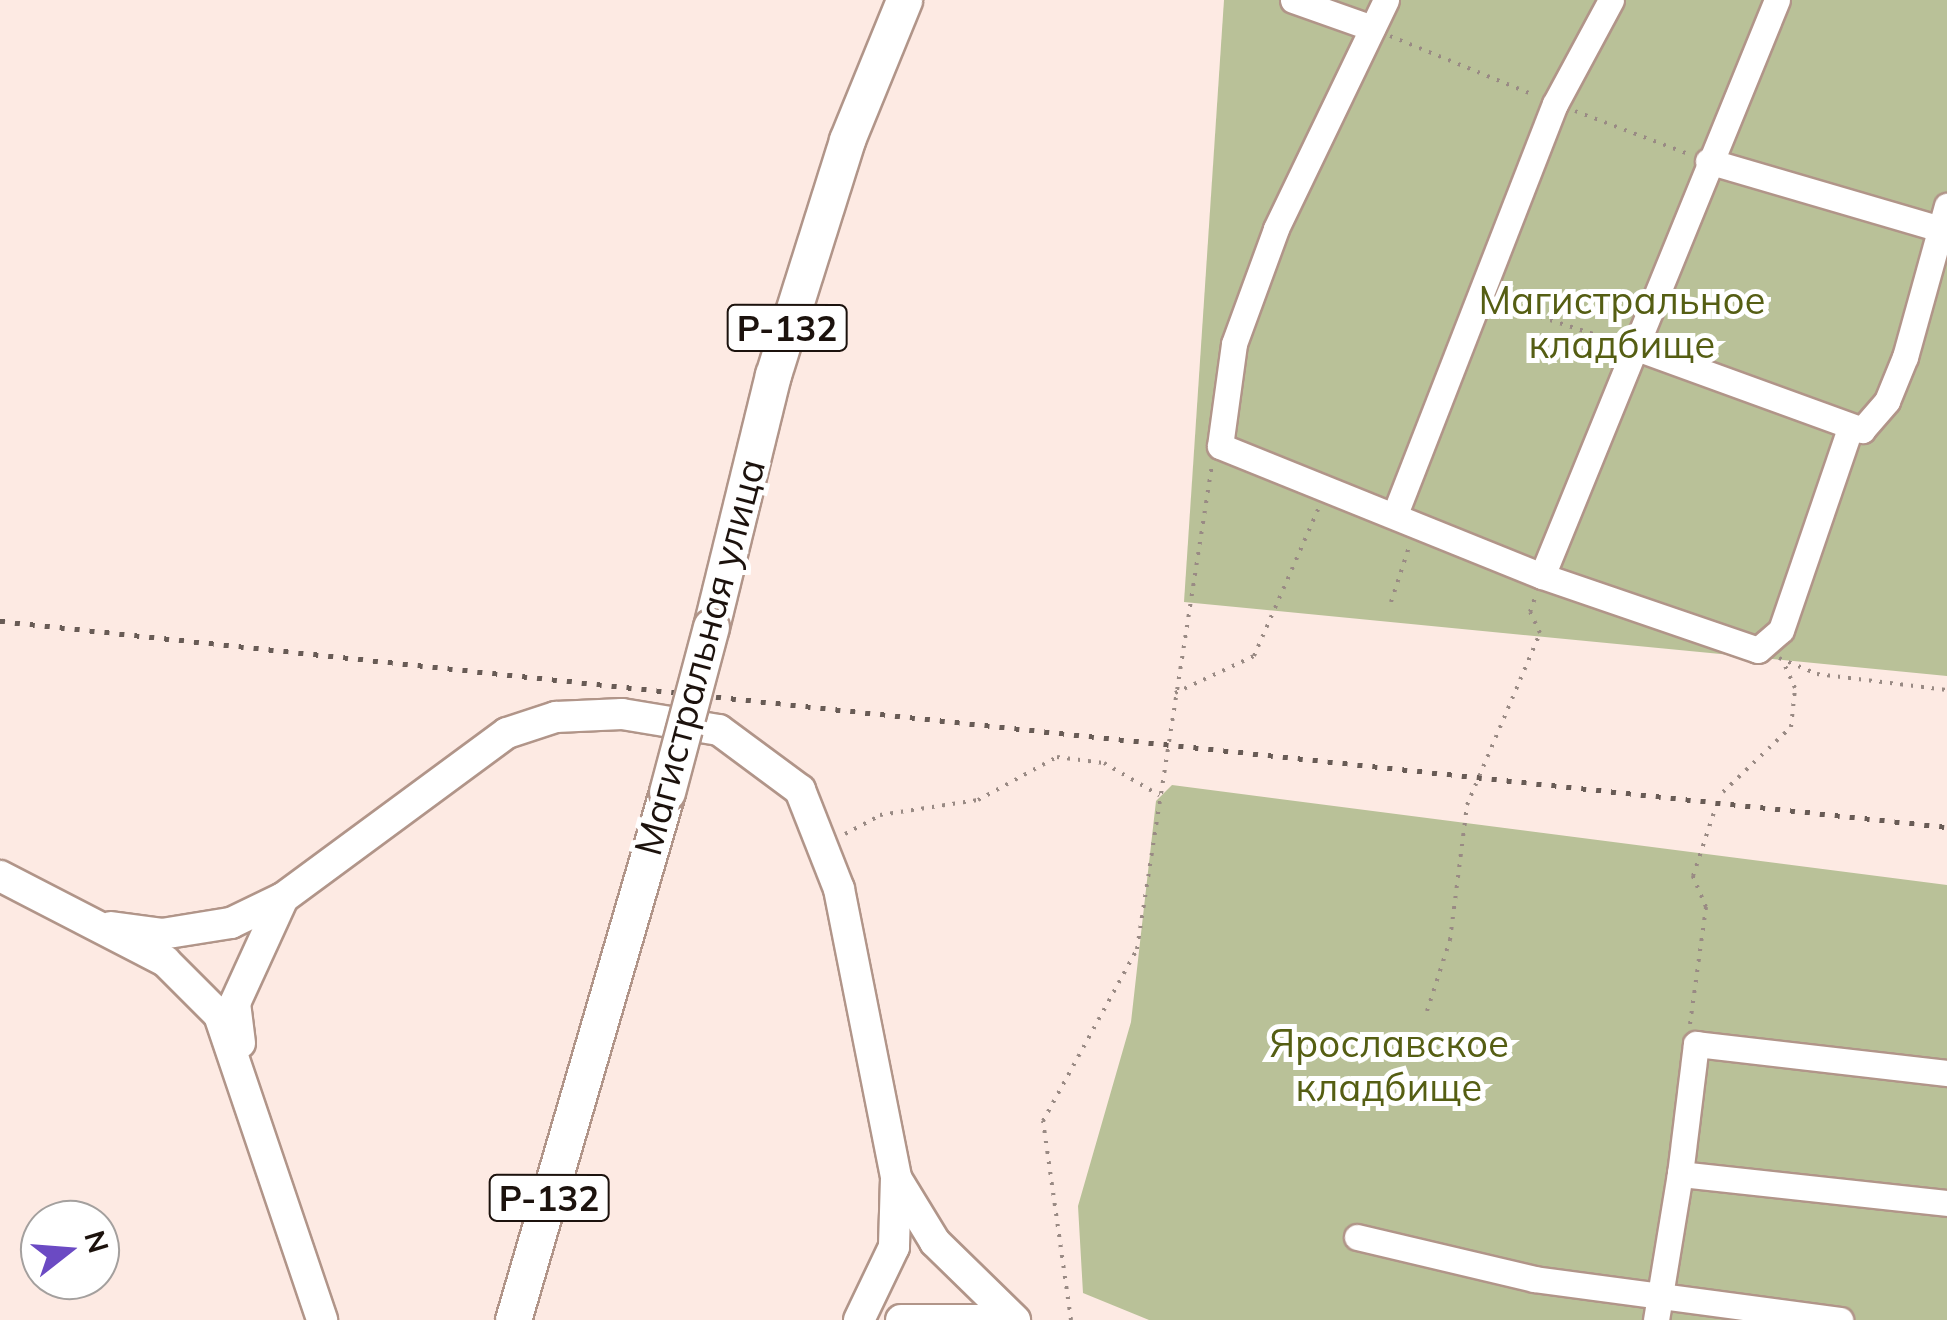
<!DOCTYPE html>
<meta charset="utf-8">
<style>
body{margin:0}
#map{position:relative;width:1947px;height:1320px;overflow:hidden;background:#fdeae3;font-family:Mulish,sans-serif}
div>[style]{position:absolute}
.green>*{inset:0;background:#b9c198}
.path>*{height:4px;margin-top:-2px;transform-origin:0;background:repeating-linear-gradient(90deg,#998a84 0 2.5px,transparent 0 10.5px)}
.roads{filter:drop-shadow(2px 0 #b19589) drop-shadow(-2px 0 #b19589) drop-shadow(0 2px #b19589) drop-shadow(0 -2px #b19589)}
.minor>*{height:25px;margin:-12.5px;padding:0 12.5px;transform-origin:12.5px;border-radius:12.5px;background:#fff}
.major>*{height:30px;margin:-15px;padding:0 15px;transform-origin:15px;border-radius:15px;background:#fff}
.highway>*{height:35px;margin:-17.5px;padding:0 17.5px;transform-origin:17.5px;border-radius:17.5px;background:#fff}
.rail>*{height:5px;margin-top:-2.5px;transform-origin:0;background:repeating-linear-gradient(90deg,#685b55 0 5px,transparent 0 15px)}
.bridges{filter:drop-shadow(2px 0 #b19589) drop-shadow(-2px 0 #b19589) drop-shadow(0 2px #b19589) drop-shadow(0 -2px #b19589)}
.highway-bridge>*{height:35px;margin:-17.5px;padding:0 17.5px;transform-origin:17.5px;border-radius:17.5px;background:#fff}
span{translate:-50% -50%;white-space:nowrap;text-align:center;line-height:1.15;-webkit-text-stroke:10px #fff;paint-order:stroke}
.shield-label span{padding:2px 8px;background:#fff;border:2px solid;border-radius:8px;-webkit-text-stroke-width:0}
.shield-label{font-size:35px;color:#1c120d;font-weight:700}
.park-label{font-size:38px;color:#555e13}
.street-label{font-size:38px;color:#1c120d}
.north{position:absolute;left:20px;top:1200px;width:100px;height:100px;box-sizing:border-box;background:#fff;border:2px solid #a4a09e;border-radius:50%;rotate:73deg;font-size:28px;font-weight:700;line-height:40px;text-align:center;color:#1c120d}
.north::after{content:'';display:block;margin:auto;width:35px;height:45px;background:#6b4ac3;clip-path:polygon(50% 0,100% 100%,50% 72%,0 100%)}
</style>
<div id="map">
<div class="green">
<div style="clip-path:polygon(1224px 0,1947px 0,1947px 676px,1184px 602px)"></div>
<div style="clip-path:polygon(1172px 785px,1947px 885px,1947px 1320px,1149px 1320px,1083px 1293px,1078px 1206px,1131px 1022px,1156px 801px)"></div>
</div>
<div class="path">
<div style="left:1390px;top:36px;width:156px;rotate:22.3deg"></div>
<div style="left:1575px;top:111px;width:121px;rotate:20.8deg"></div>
<div style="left:1500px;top:304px;width:121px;rotate:17.8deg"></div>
<div style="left:1391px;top:602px;width:58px;rotate:-71.9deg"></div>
<div style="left:1779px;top:658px;width:41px;rotate:22.8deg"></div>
<div style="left:1817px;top:674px;width:131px;rotate:7deg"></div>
<div style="left:1175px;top:693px;width:87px;rotate:-25.1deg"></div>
<div style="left:1254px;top:656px;width:163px;rotate:-66.4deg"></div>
<div style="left:1723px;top:792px;width:94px;rotate:-43.7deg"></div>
<div style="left:1791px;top:727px;width:39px;rotate:-84deg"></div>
<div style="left:1795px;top:688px;width:24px;rotate:-114deg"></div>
<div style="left:845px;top:834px;width:40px;rotate:-28deg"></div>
<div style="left:880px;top:815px;width:99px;rotate:-8.7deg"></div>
<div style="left:978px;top:800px;width:90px;rotate:-28.6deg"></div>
<div style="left:1057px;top:757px;width:47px;rotate:7.3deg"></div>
<div style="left:1104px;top:763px;width:64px;rotate:30.2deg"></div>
<div style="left:1427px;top:1011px;width:75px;rotate:-72.1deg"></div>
<div style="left:1450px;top:940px;width:136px;rotate:-82.8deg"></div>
<div style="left:1467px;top:805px;width:187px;rotate:-67deg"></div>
<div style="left:1540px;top:633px;width:23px;rotate:-115deg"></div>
<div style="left:1530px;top:612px;width:18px;rotate:-71deg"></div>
<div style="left:1690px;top:1024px;width:118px;rotate:-82.2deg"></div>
<div style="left:1706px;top:907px;width:34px;rotate:-113deg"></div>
<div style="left:1693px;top:876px;width:67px;rotate:-71.8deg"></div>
<div style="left:1071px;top:1320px;width:201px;rotate:-98deg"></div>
<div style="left:1043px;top:1121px;width:196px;rotate:-61.3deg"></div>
<div style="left:1137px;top:949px;width:488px;rotate:-81.2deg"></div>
</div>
<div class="roads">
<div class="minor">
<div style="left:1293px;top:0;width:84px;rotate:19.5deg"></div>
<div style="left:1386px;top:0;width:254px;rotate:115.7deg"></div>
<div style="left:1276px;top:229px;width:122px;rotate:110.1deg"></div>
<div style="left:1234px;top:344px;width:103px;rotate:97.8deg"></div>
<div style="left:1220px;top:446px;width:347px;rotate:22deg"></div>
<div style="left:1542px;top:576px;width:228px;rotate:18.9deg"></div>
<div style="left:1758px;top:650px;width:30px;rotate:-41deg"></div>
<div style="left:1781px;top:630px;width:213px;rotate:-71.1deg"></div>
<div style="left:1708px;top:161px;width:243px;rotate:16.3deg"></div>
<div style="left:1634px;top:347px;width:243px;rotate:20deg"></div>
<div style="left:1862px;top:430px;width:38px;rotate:-49deg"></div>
<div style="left:1887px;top:401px;width:48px;rotate:-67.8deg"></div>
<div style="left:1905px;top:357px;width:157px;rotate:-74.5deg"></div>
<div style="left:1395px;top:514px;width:440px;rotate:-68.7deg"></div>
<div style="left:1555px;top:104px;width:118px;rotate:-61.7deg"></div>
<div style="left:1542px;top:576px;width:622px;rotate:-67.81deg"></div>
<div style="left:1680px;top:1174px;width:131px;rotate:-83deg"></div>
<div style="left:1696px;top:1044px;width:253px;rotate:6.6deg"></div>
<div style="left:1357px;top:1237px;width:182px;rotate:13.3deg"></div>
<div style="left:1534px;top:1279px;width:309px;rotate:7.6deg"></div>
<div style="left:1656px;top:1320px;width:148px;rotate:-80.7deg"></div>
<div style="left:1680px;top:1174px;width:269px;rotate:6.2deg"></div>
</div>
<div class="major">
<div style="left:0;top:876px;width:186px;rotate:27.3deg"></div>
<div style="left:165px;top:961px;width:76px;rotate:45deg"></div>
<div style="left:219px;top:1015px;width:322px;rotate:71.3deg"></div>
<div style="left:111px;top:927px;width:51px;rotate:7.8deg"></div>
<div style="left:162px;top:934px;width:70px;rotate:-9.1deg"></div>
<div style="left:231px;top:923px;width:58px;rotate:-25.7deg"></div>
<div style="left:283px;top:898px;width:278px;rotate:-36.4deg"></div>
<div style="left:507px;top:733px;width:52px;rotate:-18.1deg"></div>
<div style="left:556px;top:717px;width:66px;rotate:-2.6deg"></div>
<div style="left:622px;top:714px;width:98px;rotate:9.4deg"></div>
<div style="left:719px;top:730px;width:101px;rotate:36.5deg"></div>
<div style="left:800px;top:790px;width:106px;rotate:68.5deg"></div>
<div style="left:839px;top:889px;width:295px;rotate:78.8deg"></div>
<div style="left:896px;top:1178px;width:69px;rotate:91.7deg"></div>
<div style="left:894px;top:1247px;width:81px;rotate:115.6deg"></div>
<div style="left:240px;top:1043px;width:40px;rotate:-97.1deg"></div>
<div style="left:235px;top:1003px;width:115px;rotate:-65.4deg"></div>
<div style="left:896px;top:1178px;width:75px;rotate:58.6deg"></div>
<div style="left:935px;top:1242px;width:112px;rotate:44.3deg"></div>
<div style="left:901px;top:1320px;width:96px"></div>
</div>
<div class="highway">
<div style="left:711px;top:627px;width:260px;rotate:-76.2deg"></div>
<div style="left:773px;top:375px;width:246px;rotate:-72.5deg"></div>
<div style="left:847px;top:140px;width:151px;rotate:-67.8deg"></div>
<div style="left:513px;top:1320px;width:550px;rotate:-73.74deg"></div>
</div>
</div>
<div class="rail">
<div style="left:0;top:621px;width:1958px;rotate:6.04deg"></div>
</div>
<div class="bridges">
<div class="highway-bridge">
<div style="left:667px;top:792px;width:171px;rotate:-75.1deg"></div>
</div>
</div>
<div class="shield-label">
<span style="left:787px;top:328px">Р-132</span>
<span style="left:549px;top:1198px">Р-132</span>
</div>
<div class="park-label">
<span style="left:1622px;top:323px">Магистральное<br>кладбище</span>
<span style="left:1389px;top:1066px">Ярославское<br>кладбище</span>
</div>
<div class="street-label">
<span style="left:700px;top:657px;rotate:-75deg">Магистральная улица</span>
</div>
<div class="north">N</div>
</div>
